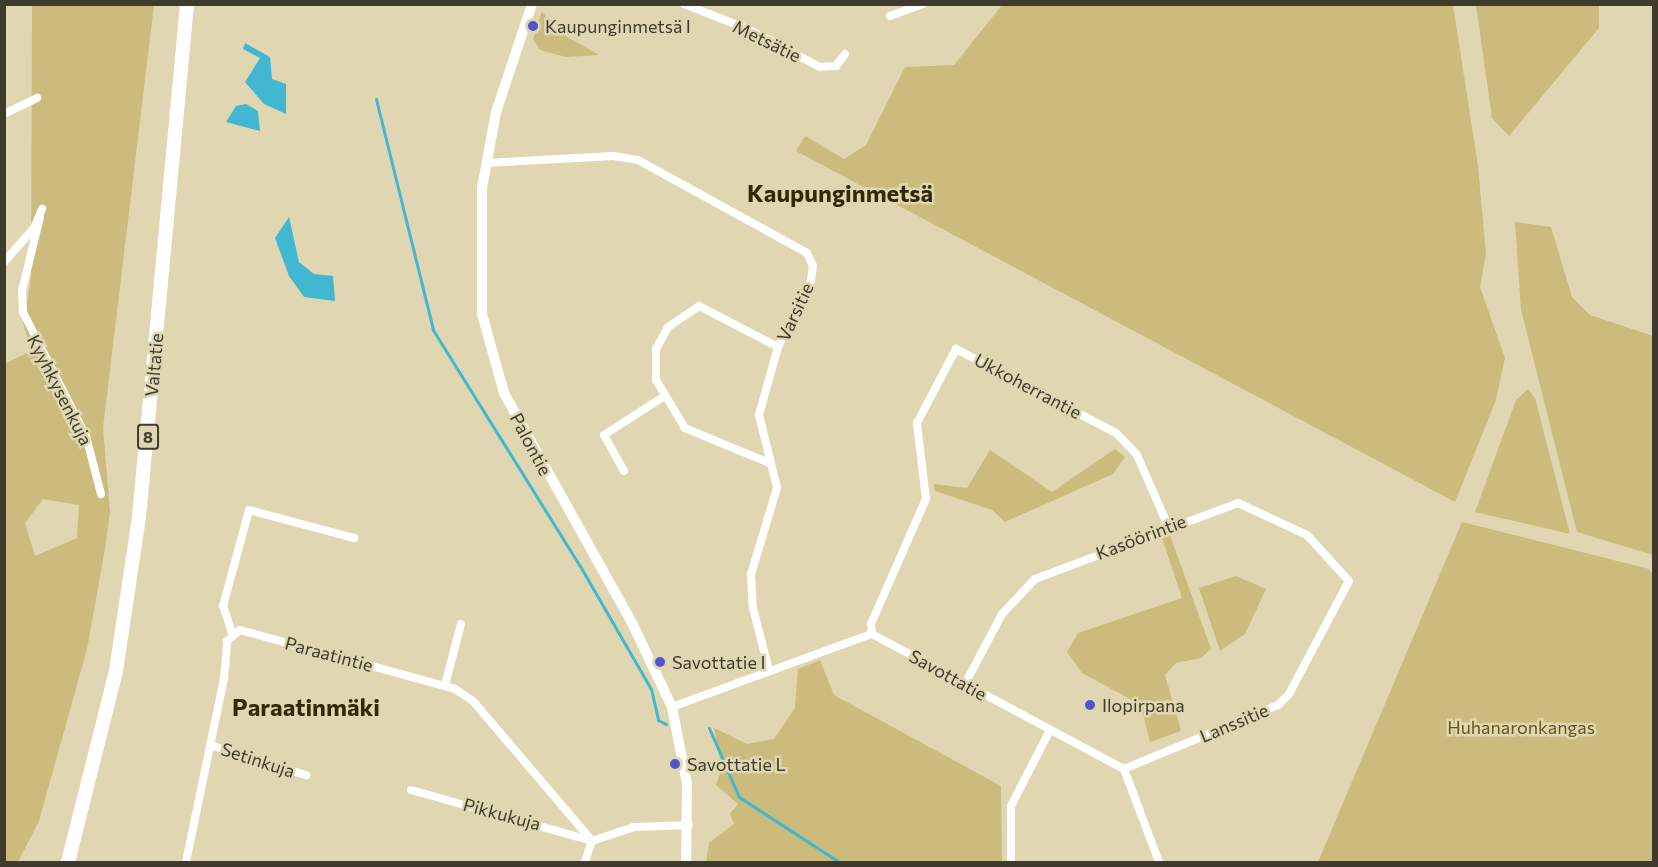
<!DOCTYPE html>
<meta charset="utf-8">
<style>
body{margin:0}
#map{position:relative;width:1658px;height:867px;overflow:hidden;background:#e0d7b2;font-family:Commissioner,sans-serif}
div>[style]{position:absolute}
.green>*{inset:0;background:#cbbb7c}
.water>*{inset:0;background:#41b7d1}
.stream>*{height:3px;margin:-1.5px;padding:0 1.5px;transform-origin:1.5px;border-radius:1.5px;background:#41b7d1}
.minor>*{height:8px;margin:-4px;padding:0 4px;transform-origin:4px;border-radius:4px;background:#fff}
.tertiary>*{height:10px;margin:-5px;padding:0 5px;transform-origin:5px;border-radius:5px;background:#fff}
.trunk>*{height:14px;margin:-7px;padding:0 7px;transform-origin:7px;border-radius:7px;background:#fff}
.dots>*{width:16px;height:16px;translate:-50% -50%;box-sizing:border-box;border:3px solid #e0d7b2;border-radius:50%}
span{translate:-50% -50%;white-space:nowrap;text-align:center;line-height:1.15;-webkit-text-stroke:5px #e0d7b2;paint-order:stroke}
.shield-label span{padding:2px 4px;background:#e0d7b2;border:2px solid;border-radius:4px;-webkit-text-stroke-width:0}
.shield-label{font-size:16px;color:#3f3b2c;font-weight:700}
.poi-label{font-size:18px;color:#3f3b2c}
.left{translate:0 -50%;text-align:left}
.street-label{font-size:18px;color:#3f3b2c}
.park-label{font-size:18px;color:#655615}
.district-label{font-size:24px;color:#312a08;font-weight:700}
.frame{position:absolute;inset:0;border:6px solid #3f3b2c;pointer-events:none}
</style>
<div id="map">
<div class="green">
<div style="clip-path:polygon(evenodd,32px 5px,154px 5px,103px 428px,110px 512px,105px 549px,87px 649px,39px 821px,18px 862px,5px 862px,4px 364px,31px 351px,23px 323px,31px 279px,32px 5px,43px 499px,79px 505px,77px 538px,35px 556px,25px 523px,43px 499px)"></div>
<div style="clip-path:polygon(1002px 5px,1453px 5px,1478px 166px,1486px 254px,1480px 287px,1505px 358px,1496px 400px,1455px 502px,796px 151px,805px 136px,844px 159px,866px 145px,905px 67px,954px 65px)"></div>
<div style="clip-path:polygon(1476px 5px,1599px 5px,1599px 28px,1509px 136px,1492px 118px)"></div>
<div style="clip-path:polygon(542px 11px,555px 30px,599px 55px,566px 57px,540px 50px,533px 39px)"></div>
<div style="clip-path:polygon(1515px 222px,1551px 227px,1572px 297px,1590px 315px,1653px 336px,1653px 555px,1577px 532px,1521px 310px)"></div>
<div style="clip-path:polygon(1528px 389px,1535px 398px,1570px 534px,1475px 512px,1516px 400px)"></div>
<div style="clip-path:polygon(1115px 449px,1125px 457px,1113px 474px,1005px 522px,992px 510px,935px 491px,934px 484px,967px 488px,990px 450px,1052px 492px)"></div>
<div style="clip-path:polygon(1462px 522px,1649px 569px,1653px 576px,1653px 862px,1318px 862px)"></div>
<div style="clip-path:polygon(1170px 535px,1211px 649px,1201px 658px,1176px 663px,1165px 675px,1181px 731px,1150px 742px,1141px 705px,1082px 673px,1067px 652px,1078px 633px,1182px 598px,1162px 538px)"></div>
<div style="clip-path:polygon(1236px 576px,1266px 589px,1245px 634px,1220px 651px,1199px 588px)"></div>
<div style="clip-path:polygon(820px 660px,834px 695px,1001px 786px,1002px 862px,706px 862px,709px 843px,734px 824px,730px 814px,738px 804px,716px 785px,722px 768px,714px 728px,747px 744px,774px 739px,795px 708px,798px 669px)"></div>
</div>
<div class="water">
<div style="clip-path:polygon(245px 43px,270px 57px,272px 79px,286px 84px,286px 114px,264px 104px,245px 82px,260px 58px,243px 49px)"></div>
<div style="clip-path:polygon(246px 104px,258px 111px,260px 131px,226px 122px,236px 106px)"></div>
<div style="clip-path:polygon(289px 217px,299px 262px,314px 274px,333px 276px,335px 301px,304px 297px,289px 276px,275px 238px)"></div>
</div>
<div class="stream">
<div style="left:376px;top:99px;width:238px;rotate:76.1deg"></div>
<div style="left:433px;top:330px;width:278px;rotate:58.1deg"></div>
<div style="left:580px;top:566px;width:142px;rotate:60deg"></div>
<div style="left:651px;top:689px;width:32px;rotate:77deg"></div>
<div style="left:658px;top:720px;width:9px;rotate:27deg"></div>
<div style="left:709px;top:728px;width:75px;rotate:66.5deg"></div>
<div style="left:739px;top:797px;width:119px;rotate:33deg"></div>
</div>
<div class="minor">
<div style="left:684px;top:4px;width:71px;rotate:21.5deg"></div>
<div style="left:750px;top:30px;width:79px;rotate:27.9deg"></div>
<div style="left:820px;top:67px;width:16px;rotate:-4deg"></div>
<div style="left:836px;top:66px;width:15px;rotate:-53deg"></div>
<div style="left:890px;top:16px;width:35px;rotate:-20deg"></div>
<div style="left:4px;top:114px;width:37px;rotate:-26deg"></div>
<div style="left:486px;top:163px;width:127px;rotate:-3.2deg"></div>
<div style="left:613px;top:156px;width:25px;rotate:9deg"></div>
<div style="left:638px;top:160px;width:193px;rotate:28.8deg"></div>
<div style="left:807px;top:253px;width:14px;rotate:65deg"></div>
<div style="left:813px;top:266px;width:15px;rotate:98deg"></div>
<div style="left:811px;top:281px;width:74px;rotate:116.6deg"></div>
<div style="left:778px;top:347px;width:71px;rotate:105.6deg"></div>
<div style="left:759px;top:415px;width:75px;rotate:76.1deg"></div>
<div style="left:777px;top:488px;width:90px;rotate:106.8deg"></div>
<div style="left:751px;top:574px;width:34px;rotate:87deg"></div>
<div style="left:753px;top:608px;width:65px;rotate:75.7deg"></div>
<div style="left:40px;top:217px;width:76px;rotate:103.7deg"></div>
<div style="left:22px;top:291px;width:21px;rotate:87deg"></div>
<div style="left:23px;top:312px;width:139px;rotate:63.1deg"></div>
<div style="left:86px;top:436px;width:60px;rotate:75.5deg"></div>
<div style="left:4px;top:262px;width:45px;rotate:-48.6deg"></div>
<div style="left:34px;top:228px;width:21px;rotate:-67deg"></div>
<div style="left:767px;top:462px;width:89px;rotate:-157.5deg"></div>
<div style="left:685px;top:428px;width:56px;rotate:-121.1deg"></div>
<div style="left:656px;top:380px;width:31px;rotate:-90deg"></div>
<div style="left:656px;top:349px;width:25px;rotate:-61deg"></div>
<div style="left:668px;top:327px;width:37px;rotate:-34deg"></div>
<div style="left:699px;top:306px;width:89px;rotate:27.4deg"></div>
<div style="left:624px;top:471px;width:41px;rotate:-119.1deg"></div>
<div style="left:604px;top:435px;width:70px;rotate:-32.8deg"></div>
<div style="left:232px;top:633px;width:28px;rotate:-108deg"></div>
<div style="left:223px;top:606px;width:99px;rotate:-74.8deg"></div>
<div style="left:249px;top:510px;width:109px;rotate:14.9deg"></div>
<div style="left:872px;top:634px;width:10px;rotate:-96deg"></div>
<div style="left:871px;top:624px;width:137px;rotate:-66.3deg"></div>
<div style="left:926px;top:499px;width:77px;rotate:-96.8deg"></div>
<div style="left:917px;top:423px;width:84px;rotate:-62.2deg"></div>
<div style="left:956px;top:349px;width:181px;rotate:27.7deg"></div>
<div style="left:1116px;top:433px;width:30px;rotate:46deg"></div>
<div style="left:1137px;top:455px;width:77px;rotate:66.4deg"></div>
<div style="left:965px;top:684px;width:79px;rotate:-62.1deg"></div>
<div style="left:1002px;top:614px;width:48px;rotate:-46.7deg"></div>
<div style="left:1035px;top:579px;width:217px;rotate:-20.5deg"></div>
<div style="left:1238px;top:503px;width:76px;rotate:24.9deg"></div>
<div style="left:1307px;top:535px;width:62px;rotate:47.6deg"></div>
<div style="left:1349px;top:581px;width:128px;rotate:118deg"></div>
<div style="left:1289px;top:694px;width:16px;rotate:135deg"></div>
<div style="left:1278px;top:705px;width:167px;rotate:157.4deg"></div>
<div style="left:445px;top:685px;width:63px;rotate:-75.3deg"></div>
<div style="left:672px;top:707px;width:213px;rotate:-20.1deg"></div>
<div style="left:872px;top:634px;width:286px;rotate:28.2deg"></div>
<div style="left:1124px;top:769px;width:99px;rotate:69.4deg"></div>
<div style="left:210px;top:745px;width:101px;rotate:17.4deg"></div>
<div style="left:411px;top:790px;width:188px;rotate:15.7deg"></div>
<div style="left:592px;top:841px;width:44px;rotate:-18.4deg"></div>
<div style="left:634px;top:827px;width:55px;rotate:-2.1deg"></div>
<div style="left:186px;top:862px;width:187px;rotate:-78.3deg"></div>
<div style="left:224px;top:679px;width:38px;rotate:-85deg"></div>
<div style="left:227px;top:641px;width:17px;rotate:-40deg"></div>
<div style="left:240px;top:630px;width:223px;rotate:15.3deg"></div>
<div style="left:455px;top:689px;width:22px;rotate:34deg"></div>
<div style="left:473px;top:701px;width:184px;rotate:49.6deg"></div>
<div style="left:585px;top:862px;width:22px;rotate:-72deg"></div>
<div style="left:1011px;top:862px;width:56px;rotate:-90deg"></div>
<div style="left:1011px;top:806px;width:83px;rotate:-62.8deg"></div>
</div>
<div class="tertiary">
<div style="left:532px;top:4px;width:114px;rotate:108.4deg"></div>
<div style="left:496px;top:112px;width:77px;rotate:100.4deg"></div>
<div style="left:482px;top:188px;width:126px;rotate:90deg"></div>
<div style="left:482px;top:314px;width:82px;rotate:74.4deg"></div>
<div style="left:504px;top:393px;width:265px;rotate:60.9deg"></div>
<div style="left:633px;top:625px;width:91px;rotate:64.6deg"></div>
<div style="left:672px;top:707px;width:78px;rotate:79deg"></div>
<div style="left:687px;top:784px;width:78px;rotate:90.7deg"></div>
</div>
<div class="trunk">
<div style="left:68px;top:862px;width:197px;rotate:-75.9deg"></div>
<div style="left:116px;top:671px;width:156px;rotate:-81.5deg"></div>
<div style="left:139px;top:517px;width:515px;rotate:-84.65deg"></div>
</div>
<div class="dots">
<div style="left:533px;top:26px;background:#4f55cb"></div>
<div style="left:660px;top:662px;background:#4f55cb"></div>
<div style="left:1090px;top:705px;background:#4f55cb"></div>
<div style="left:675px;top:764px;background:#4f55cb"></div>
</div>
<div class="shield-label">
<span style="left:148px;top:437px">8</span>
</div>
<div class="poi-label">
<span class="left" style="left:545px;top:26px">Kaupunginmetsä I</span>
<span class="left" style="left:672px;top:662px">Savottatie I</span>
<span class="left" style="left:1102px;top:705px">Ilopirpana</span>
<span class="left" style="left:687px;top:764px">Savottatie L</span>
</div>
<div class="street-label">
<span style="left:767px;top:41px;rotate:26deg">Metsätie</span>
<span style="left:795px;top:312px;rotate:-65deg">Varsitie</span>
<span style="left:154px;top:365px;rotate:-85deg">Valtatie</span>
<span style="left:1028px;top:386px;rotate:28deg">Ukkoherrantie</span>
<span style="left:60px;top:390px;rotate:63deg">Kyyhkysenkuja</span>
<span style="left:531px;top:444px;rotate:62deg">Palontie</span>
<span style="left:1141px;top:537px;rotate:-21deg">Kasöörintie</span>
<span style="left:329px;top:654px;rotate:15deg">Paraatintie</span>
<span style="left:948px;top:675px;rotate:29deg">Savottatie</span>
<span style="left:1234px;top:723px;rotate:-23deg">Lanssitie</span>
<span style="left:258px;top:760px;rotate:18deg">Setinkuja</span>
<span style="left:502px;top:814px;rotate:15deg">Pikkukuja</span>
</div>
<div class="park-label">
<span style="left:1521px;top:727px">Huhanaronkangas</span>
</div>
<div class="district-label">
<span style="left:840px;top:193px">Kaupunginmetsä</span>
<span style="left:306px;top:707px">Paraatinmäki</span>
</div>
<div class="frame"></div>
</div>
